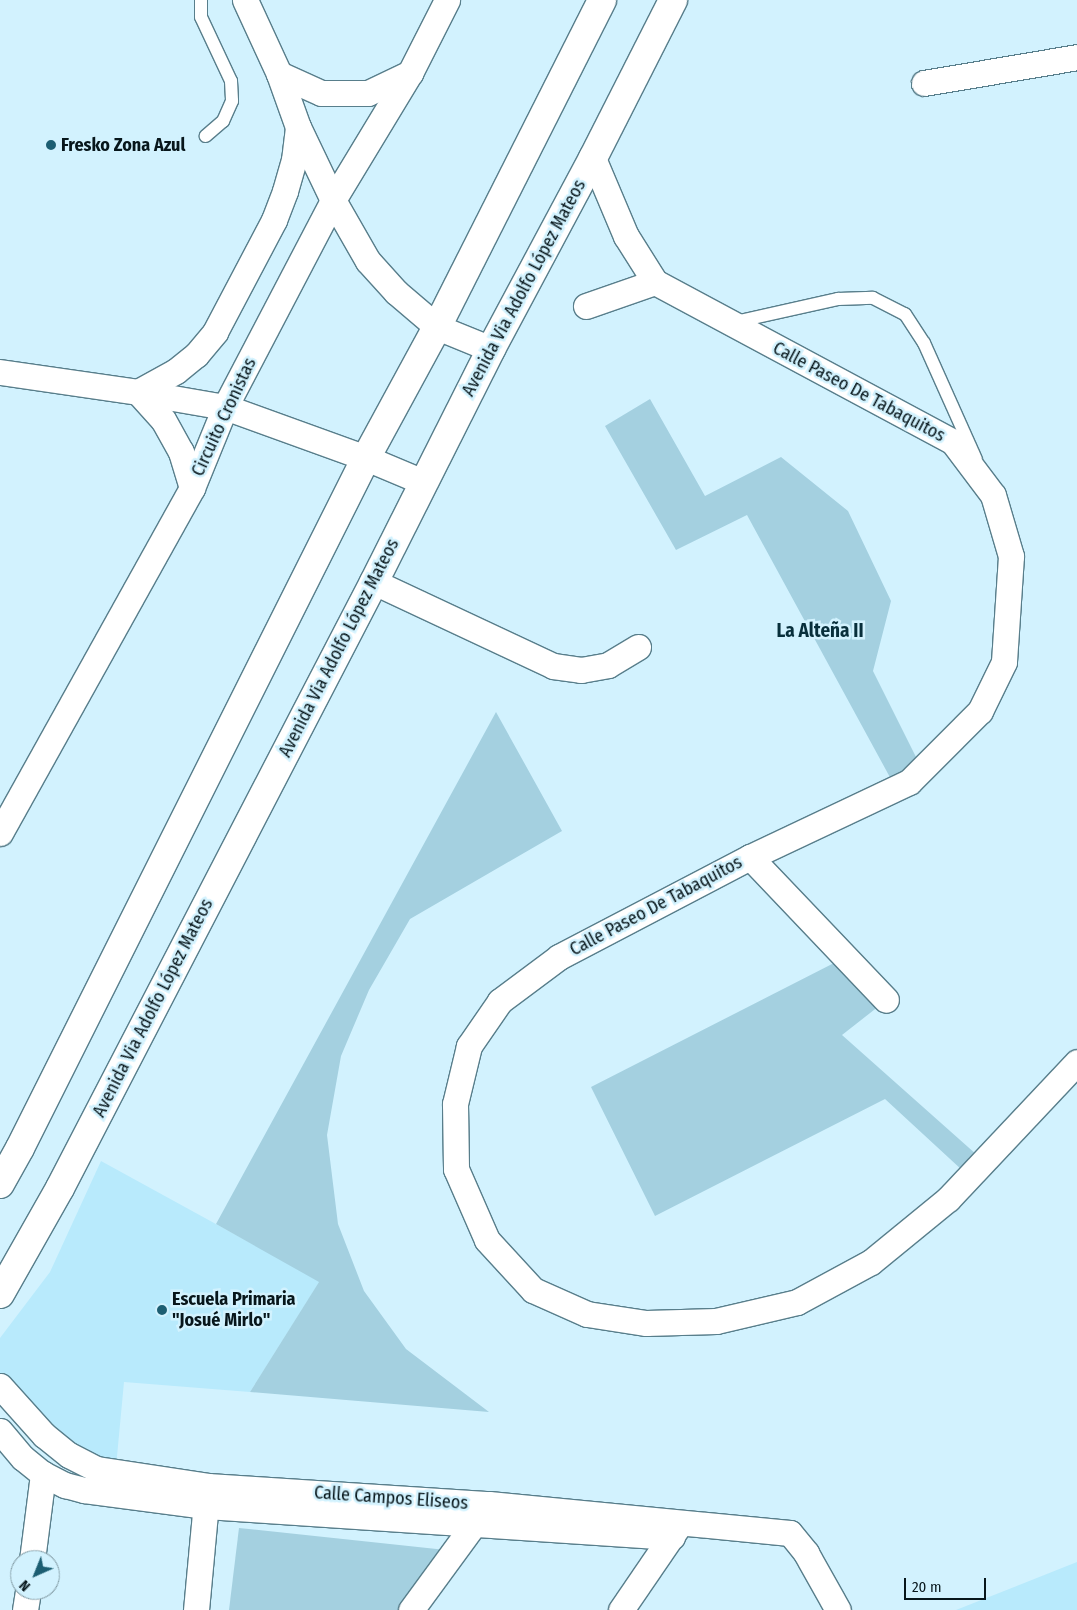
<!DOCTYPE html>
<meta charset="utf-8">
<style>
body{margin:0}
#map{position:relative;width:1077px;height:1610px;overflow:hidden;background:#d2f2fe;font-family:"Fira Sans Condensed",sans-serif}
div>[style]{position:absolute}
.built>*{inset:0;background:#b8eafc}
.green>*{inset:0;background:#a4d0e0}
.roads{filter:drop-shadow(1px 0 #587e8b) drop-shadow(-1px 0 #587e8b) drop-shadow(0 1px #587e8b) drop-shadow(0 -1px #587e8b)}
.service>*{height:12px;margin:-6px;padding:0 6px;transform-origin:6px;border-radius:6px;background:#fff}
.minor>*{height:25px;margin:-12.5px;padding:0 12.5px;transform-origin:12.5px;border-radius:12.5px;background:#fff}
.secondary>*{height:28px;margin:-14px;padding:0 14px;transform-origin:14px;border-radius:14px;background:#fff}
.dots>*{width:14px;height:14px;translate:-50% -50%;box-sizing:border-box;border:2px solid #d2f2fe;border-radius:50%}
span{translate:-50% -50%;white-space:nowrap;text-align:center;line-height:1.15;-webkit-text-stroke:5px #d2f2fe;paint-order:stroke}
.poi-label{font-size:18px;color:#07161b;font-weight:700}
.left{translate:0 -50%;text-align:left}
.street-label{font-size:18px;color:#07161b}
.neighbourhood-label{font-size:19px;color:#082f3b;font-weight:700}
.north{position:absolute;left:10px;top:1550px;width:50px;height:50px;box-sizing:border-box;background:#d2f2fe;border:1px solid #819aa3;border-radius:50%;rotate:224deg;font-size:14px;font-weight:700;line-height:20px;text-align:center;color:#07161b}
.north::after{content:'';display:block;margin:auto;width:18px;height:22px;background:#1c5e72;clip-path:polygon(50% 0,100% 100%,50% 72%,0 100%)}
.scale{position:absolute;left:904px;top:1578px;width:82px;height:22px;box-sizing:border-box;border:2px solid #07161b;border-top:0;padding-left:6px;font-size:15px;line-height:18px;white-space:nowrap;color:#07161b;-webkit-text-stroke:4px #d2f2fe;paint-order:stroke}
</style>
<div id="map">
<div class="built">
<div style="clip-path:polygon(101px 1161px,320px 1281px,250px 1392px,124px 1382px,116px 1467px,45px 1430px,0 1382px,0 1338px,50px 1272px)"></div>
<div style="clip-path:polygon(1077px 1562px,1077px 1610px,956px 1610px)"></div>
</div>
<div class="green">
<div style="clip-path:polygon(650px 399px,705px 496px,781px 457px,848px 511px,891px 601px,873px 671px,918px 761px,892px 781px,747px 515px,676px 550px,605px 426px)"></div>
<div style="clip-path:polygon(496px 712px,562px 831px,410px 919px,369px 990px,341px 1056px,327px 1135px,338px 1224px,364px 1291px,406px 1349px,489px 1412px,250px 1392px,319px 1282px,216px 1224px)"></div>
<div style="clip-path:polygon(836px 962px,879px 1006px,842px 1035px,977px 1155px,962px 1170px,885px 1099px,655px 1216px,591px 1087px)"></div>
<div style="clip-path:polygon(239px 1528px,446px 1550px,407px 1610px,229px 1610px)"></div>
</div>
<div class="roads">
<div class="service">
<div style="left:201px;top:0;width:17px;rotate:90deg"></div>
<div style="left:201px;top:17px;width:71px;rotate:64.9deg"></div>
<div style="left:231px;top:81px;width:20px;rotate:87deg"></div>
<div style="left:232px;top:101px;width:22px;rotate:114deg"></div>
<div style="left:223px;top:121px;width:23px;rotate:139deg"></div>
<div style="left:735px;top:322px;width:106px;rotate:-12.6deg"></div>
<div style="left:838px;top:299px;width:35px;rotate:-2deg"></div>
<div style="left:873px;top:298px;width:36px;rotate:27deg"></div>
<div style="left:905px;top:314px;width:35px;rotate:57deg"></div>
<div style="left:924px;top:343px;width:127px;rotate:65.9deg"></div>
</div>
<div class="minor">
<div style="left:245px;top:0;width:81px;rotate:65.3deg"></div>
<div style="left:279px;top:74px;width:56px;rotate:70.3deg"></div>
<div style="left:298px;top:127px;width:81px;rotate:64.4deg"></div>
<div style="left:333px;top:200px;width:70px;rotate:60.2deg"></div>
<div style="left:368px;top:261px;width:42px;rotate:47.9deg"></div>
<div style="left:396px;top:292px;width:54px;rotate:40.5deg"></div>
<div style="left:437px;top:327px;width:58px;rotate:22.2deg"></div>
<div style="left:279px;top:74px;width:46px;rotate:24.3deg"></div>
<div style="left:321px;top:93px;width:47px"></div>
<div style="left:368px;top:93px;width:47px;rotate:-25.5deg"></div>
<div style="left:924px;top:83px;width:155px;rotate:-9.6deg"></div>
<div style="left:593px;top:158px;width:85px;rotate:67.1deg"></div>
<div style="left:626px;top:236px;width:54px;rotate:57.8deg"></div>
<div style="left:655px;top:282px;width:338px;rotate:28.2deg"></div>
<div style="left:953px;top:442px;width:66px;rotate:53deg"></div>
<div style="left:993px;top:495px;width:64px;rotate:73.6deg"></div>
<div style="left:1011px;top:556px;width:106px;rotate:93.8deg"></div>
<div style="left:1004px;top:662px;width:55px;rotate:116.1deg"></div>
<div style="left:980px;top:711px;width:100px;rotate:135deg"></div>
<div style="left:909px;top:782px;width:176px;rotate:154.7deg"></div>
<div style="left:750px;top:857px;width:216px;rotate:152.4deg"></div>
<div style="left:559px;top:957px;width:74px;rotate:143.3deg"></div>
<div style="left:500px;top:1001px;width:55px;rotate:124.6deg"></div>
<div style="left:469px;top:1046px;width:60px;rotate:103.6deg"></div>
<div style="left:455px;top:1104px;width:65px;rotate:89.1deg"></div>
<div style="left:456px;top:1169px;width:77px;rotate:66.4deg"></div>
<div style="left:487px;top:1240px;width:68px;rotate:47.4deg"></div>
<div style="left:533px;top:1290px;width:59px;rotate:24deg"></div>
<div style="left:587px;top:1314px;width:60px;rotate:8.7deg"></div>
<div style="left:646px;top:1323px;width:70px;rotate:-1.6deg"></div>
<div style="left:716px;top:1321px;width:83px;rotate:-13.2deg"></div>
<div style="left:797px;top:1302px;width:84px;rotate:-28.4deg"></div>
<div style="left:871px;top:1262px;width:99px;rotate:-39.3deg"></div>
<div style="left:948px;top:1199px;width:188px;rotate:-46.7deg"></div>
<div style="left:586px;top:306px;width:73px;rotate:-19.2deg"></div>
<div style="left:0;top:372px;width:139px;rotate:8.2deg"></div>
<div style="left:138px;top:392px;width:88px;rotate:9.8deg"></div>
<div style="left:225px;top:407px;width:150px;rotate:19.9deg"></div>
<div style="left:366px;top:458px;width:62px;rotate:22.8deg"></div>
<div style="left:192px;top:488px;width:38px;rotate:-107deg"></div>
<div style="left:181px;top:452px;width:37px;rotate:-119deg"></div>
<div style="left:163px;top:420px;width:38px;rotate:-132deg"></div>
<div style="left:138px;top:392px;width:43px;rotate:-28.9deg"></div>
<div style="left:176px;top:371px;width:26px;rotate:-39deg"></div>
<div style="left:196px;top:355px;width:30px;rotate:-50deg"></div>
<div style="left:215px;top:332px;width:127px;rotate:-62.2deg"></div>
<div style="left:274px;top:220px;width:31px;rotate:-69deg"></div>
<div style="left:285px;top:191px;width:32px;rotate:-74deg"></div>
<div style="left:294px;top:160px;width:33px;rotate:-83deg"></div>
<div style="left:374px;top:582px;width:198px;rotate:25.1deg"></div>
<div style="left:553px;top:666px;width:28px;rotate:8deg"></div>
<div style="left:581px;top:670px;width:27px;rotate:-10deg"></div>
<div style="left:608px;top:665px;width:35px;rotate:-31deg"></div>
<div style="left:0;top:833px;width:395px;rotate:-60.9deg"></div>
<div style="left:192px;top:488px;width:87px;rotate:-67.8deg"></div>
<div style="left:225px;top:407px;width:233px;rotate:-62.4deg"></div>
<div style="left:333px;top:200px;width:149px;rotate:-58.8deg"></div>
<div style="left:410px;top:73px;width:82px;rotate:-63.1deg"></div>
<div style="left:750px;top:857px;width:197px;rotate:46.4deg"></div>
<div style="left:0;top:1386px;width:66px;rotate:48.1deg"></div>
<div style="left:44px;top:1435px;width:32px;rotate:39deg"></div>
<div style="left:69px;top:1455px;width:31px;rotate:27deg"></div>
<div style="left:97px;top:1469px;width:112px;rotate:8.7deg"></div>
<div style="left:208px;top:1486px;width:282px;rotate:3.7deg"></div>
<div style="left:489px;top:1504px;width:302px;rotate:5.5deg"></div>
<div style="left:790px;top:1533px;width:26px;rotate:51deg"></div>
<div style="left:806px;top:1553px;width:65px;rotate:60.7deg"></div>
<div style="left:0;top:1431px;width:35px;rotate:50deg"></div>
<div style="left:23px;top:1458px;width:26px;rotate:39deg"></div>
<div style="left:43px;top:1474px;width:25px;rotate:27deg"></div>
<div style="left:65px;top:1485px;width:20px;rotate:15deg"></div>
<div style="left:84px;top:1490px;width:123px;rotate:7.5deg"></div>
<div style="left:206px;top:1506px;width:467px;rotate:3.8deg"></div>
<div style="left:32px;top:1560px;width:87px;rotate:-82.7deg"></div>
<div style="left:25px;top:1610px;width:20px;rotate:-81deg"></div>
<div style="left:196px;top:1610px;width:120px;rotate:-84.7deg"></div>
<div style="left:411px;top:1610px;width:120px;rotate:-53.8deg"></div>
<div style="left:621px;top:1610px;width:103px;rotate:-55.7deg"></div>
</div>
<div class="secondary">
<div style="left:0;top:1184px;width:41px;rotate:-60.9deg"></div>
<div style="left:20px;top:1148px;width:772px;rotate:-63.37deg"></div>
<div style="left:366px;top:458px;width:149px;rotate:-61.5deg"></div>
<div style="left:437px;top:327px;width:366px;rotate:-63.2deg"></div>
<div style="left:0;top:1294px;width:122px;rotate:-60.5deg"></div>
<div style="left:60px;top:1188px;width:683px;rotate:-62.61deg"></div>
<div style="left:374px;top:582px;width:261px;rotate:-63.3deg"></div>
<div style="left:491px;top:349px;width:217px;rotate:-61.9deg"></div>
<div style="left:593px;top:158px;width:177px;rotate:-63.1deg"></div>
</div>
</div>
<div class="dots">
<div style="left:51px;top:145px;background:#1c5e72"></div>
<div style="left:162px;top:1310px;background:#1c5e72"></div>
</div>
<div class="poi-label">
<span class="left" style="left:61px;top:145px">Fresko Zona Azul</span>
<span class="left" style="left:172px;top:1310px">Escuela Primaria<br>"Josué Mirlo"</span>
</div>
<div class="street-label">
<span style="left:524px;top:288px;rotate:-62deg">Avenida Via Adolfo López Mateos</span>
<span style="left:859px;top:392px;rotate:28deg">Calle Paseo De Tabaquitos</span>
<span style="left:224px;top:417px;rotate:-65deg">Circuito Cronistas</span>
<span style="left:339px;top:648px;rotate:-63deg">Avenida Via Adolfo López Mateos</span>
<span style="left:656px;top:906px;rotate:-28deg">Calle Paseo De Tabaquitos</span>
<span style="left:153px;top:1008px;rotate:-63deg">Avenida Via Adolfo López Mateos</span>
<span style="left:391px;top:1498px;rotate:4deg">Calle Campos Eliseos</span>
</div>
<div class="neighbourhood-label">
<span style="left:820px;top:631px">La Alteña II</span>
</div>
<div class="north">N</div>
<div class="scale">20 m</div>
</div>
